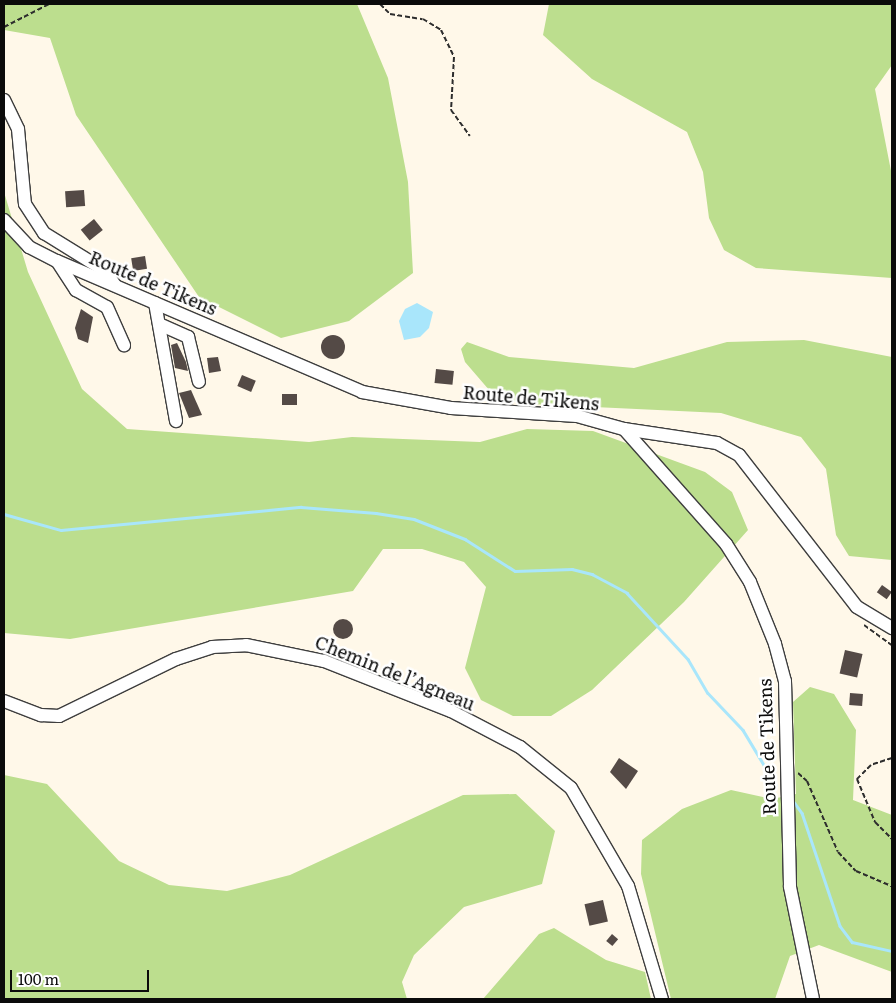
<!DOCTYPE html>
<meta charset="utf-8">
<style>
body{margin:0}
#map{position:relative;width:896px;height:1003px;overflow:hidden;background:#fff8e9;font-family:Literata,serif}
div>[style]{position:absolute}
.forest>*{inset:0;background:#bcde8e}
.water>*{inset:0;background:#a9e6fb}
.stream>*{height:2.5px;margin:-1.25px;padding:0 1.25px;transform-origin:1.25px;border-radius:1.25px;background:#a9e6fb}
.building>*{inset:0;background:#544a46;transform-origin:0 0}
.round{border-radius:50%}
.path>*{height:2px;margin-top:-1px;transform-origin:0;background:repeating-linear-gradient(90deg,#2d2d2d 0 5px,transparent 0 7.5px)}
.roads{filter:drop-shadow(1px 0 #3e3e3e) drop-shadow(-1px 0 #3e3e3e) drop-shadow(0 1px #3e3e3e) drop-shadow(0 -1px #3e3e3e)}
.minor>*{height:12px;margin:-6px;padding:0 6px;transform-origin:6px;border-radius:6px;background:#fff}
span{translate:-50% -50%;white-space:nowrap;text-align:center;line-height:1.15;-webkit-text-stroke:5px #fff;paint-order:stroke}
.street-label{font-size:18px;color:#0b0b0b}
.frame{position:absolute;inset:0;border:5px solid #0b0b0b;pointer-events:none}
.scale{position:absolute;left:10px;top:970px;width:139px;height:22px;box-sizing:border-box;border:2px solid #0b0b0b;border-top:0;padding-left:6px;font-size:15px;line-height:18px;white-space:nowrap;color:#0b0b0b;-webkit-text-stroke:4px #fff;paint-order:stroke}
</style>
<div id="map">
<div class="forest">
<div style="clip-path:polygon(4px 4px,357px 4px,388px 78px,408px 182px,413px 273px,349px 321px,281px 338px,199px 297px,76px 115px,50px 38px,4px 30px)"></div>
<div style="clip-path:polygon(549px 4px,892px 4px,892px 65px,875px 89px,892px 176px,892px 278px,756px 268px,724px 250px,709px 218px,703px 172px,687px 132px,592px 79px,543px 35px)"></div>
<div style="clip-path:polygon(4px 192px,28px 272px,82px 389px,127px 429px,309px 442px,352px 437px,480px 442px,527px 429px,593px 431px,705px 472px,732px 492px,748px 530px,684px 602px,592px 690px,551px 716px,513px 716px,481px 700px,465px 668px,486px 587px,464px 562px,422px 549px,383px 549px,353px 591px,70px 639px,4px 633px)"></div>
<div style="clip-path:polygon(804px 340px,892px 357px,892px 560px,849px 556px,836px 535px,826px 469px,801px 437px,721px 413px,531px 404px,496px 398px,465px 362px,461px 349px,467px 342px,509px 357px,634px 368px,727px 342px)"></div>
<div style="clip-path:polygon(810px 687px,834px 694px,856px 730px,853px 800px,892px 815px,892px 972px,819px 945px,790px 956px,775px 999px,671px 999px,641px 874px,642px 840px,682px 809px,731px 790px,772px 799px,796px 794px,793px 702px)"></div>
<div style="clip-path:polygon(4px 775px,47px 784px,119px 861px,169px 885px,227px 891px,290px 875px,463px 795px,516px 794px,555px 831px,542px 884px,464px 907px,414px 955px,402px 982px,407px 999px,4px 999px)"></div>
<div style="clip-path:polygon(554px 928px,606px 960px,645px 972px,651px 999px,483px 999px,539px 934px)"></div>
</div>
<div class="water">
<div style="clip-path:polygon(417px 303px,433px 312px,429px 328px,420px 337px,404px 340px,399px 321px,405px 309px)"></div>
</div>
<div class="stream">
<div style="left:4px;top:514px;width:59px;rotate:15.7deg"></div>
<div style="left:61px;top:530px;width:241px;rotate:-5.5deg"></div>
<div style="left:301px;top:507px;width:75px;rotate:4.6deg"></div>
<div style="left:376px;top:513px;width:38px;rotate:9deg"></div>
<div style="left:414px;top:519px;width:55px;rotate:21.4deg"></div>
<div style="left:465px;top:539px;width:59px;rotate:32.6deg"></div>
<div style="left:515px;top:571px;width:57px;rotate:-2deg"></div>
<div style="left:572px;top:569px;width:21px;rotate:14deg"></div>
<div style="left:592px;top:574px;width:40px;rotate:28deg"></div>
<div style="left:627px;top:593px;width:90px;rotate:47.3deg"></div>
<div style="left:688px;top:659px;width:39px;rotate:60deg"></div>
<div style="left:708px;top:693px;width:51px;rotate:46.6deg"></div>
<div style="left:743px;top:730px;width:64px;rotate:59deg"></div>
<div style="left:794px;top:802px;width:14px;rotate:54deg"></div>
<div style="left:802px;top:813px;width:119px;rotate:71.4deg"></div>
<div style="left:840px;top:926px;width:20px;rotate:53deg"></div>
<div style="left:852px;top:942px;width:41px;rotate:12.7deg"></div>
</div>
<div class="building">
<div style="left:84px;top:190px;width:16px;height:19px;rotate:86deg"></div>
<div style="left:94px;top:219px;width:14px;height:17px;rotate:51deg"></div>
<div style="left:145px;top:256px;width:13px;height:14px;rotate:81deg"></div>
<div style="clip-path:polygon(81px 309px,93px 317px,88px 343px,78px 339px,75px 328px)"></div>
<div class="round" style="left:321px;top:335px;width:24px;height:24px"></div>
<div style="clip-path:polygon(177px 343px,186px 362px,188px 371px,175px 368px,171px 345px)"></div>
<div style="clip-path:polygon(218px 357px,221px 371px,209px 373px,207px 358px)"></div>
<div style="left:436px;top:369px;width:18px;height:14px;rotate:6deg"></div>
<div style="left:242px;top:375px;width:15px;height:12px;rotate:23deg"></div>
<div style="clip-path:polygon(191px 390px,202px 415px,189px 418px,179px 393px)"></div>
<div style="left:297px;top:394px;width:11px;height:15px;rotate:90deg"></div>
<div style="left:882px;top:585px;width:12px;height:9px;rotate:35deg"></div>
<div class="round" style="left:333px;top:619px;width:20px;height:20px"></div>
<div style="left:845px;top:650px;width:18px;height:24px;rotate:13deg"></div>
<div style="left:850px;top:693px;width:13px;height:12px;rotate:4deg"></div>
<div style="clip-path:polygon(619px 758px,638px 771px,626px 789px,610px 772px)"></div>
<div style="left:603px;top:900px;width:22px;height:19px;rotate:77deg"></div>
<div style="left:612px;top:934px;width:8px;height:9px;rotate:40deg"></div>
</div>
<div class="path">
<div style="left:380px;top:4px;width:14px;rotate:45deg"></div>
<div style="left:390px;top:14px;width:33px;rotate:9deg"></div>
<div style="left:423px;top:19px;width:21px;rotate:31deg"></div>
<div style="left:441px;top:30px;width:30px;rotate:64deg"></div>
<div style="left:454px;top:57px;width:53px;rotate:93.2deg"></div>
<div style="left:451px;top:110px;width:32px;rotate:54deg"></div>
<div style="left:4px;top:27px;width:51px;rotate:-27.1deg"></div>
<div style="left:864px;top:625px;width:34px;rotate:36deg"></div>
<div style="left:892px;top:758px;width:22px;rotate:162deg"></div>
<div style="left:871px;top:765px;width:20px;rotate:135deg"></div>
<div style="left:857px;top:779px;width:47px;rotate:67.3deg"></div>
<div style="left:875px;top:822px;width:24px;rotate:45deg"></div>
<div style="left:798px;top:773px;width:12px;rotate:42deg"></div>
<div style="left:807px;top:781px;width:77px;rotate:66.4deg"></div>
<div style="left:838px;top:852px;width:26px;rotate:47deg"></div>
<div style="left:856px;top:871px;width:39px;rotate:23deg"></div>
</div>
<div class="roads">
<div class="minor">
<div style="left:4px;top:100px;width:32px;rotate:64deg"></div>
<div style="left:18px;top:129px;width:75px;rotate:84.7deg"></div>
<div style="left:25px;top:204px;width:35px;rotate:57deg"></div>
<div style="left:44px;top:233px;width:70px;rotate:31.7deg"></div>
<div style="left:104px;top:270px;width:19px;rotate:54deg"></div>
<div style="left:4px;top:220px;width:37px;rotate:47deg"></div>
<div style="left:29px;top:247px;width:31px;rotate:27deg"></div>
<div style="left:57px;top:261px;width:332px;rotate:23.2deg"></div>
<div style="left:362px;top:392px;width:90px;rotate:10.2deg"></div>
<div style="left:451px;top:408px;width:126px;rotate:3.6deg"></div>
<div style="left:577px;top:416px;width:49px;rotate:15.5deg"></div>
<div style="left:624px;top:429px;width:154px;rotate:48.4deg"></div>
<div style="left:726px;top:544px;width:45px;rotate:57.7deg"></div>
<div style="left:750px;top:582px;width:67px;rotate:68deg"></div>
<div style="left:775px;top:644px;width:38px;rotate:75deg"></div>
<div style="left:785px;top:681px;width:206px;rotate:88.6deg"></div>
<div style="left:790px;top:887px;width:114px;rotate:78.4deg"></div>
<div style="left:57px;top:261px;width:35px;rotate:57deg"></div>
<div style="left:76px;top:290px;width:35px;rotate:29deg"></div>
<div style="left:107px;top:307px;width:42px;rotate:65.9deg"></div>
<div style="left:155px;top:303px;width:120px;rotate:79.9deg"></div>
<div style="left:159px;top:324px;width:32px;rotate:24deg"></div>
<div style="left:188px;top:337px;width:46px;rotate:76.3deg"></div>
<div style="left:624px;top:429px;width:94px;rotate:8.6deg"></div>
<div style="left:717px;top:443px;width:25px;rotate:29deg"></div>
<div style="left:739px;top:455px;width:192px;rotate:52.2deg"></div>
<div style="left:857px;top:607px;width:41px;rotate:31deg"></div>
<div style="left:4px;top:701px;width:40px;rotate:21deg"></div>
<div style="left:41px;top:715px;width:18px;rotate:3deg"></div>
<div style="left:59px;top:716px;width:130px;rotate:-26deg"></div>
<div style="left:176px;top:659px;width:38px;rotate:-18deg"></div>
<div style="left:212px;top:647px;width:34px;rotate:-3deg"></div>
<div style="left:246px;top:645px;width:80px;rotate:11.6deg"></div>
<div style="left:324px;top:661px;width:136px;rotate:21.5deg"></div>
<div style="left:451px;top:711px;width:78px;rotate:27.6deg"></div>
<div style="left:520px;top:747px;width:65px;rotate:38.8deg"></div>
<div style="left:571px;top:788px;width:113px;rotate:59.8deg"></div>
<div style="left:628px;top:886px;width:118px;rotate:73.3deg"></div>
</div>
</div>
<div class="street-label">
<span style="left:153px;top:283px;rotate:23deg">Route de Tikens</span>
<span style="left:531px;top:398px;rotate:5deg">Route de Tikens</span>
<span style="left:395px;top:673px;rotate:22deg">Chemin de l’Agneau</span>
<span style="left:767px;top:747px;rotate:-92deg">Route de Tikens</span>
</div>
<div class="frame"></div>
<div class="scale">100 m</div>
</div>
